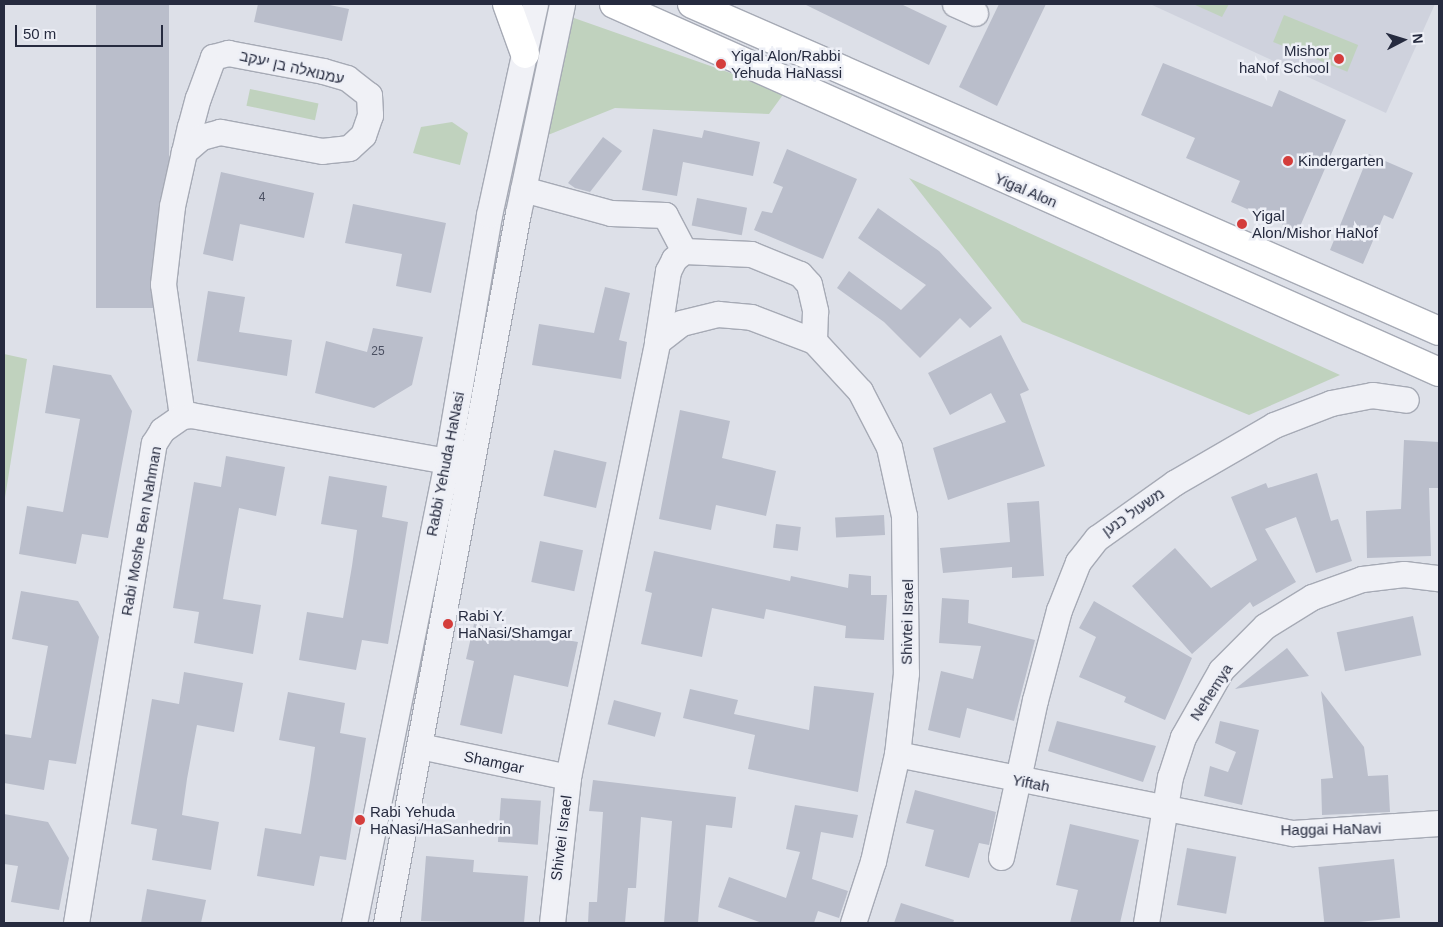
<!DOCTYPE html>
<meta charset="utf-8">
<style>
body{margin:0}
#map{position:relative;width:1443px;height:927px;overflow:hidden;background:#dde0e8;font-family:Helvetica,Heebo,sans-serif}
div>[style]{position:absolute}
.built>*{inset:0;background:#cfd2dd}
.green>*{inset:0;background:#c0d2be;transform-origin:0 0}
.building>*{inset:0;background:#babecb;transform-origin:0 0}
.roads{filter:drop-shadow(1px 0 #a6aab5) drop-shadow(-1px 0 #a6aab5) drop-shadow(0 1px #a6aab5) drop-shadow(0 -1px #a6aab5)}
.minor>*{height:25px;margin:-12.5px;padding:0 12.5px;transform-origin:12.5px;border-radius:12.5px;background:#f0f1f6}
.major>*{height:28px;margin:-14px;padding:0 14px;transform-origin:14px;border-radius:14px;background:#fff}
.dots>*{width:14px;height:14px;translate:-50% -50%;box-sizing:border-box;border:2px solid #edeff6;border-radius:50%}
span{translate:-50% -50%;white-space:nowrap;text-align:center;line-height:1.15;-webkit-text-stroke:5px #edeff6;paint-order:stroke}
.number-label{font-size:12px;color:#4b5062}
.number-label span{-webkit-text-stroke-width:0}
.poi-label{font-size:15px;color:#262b3f}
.right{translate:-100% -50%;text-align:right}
.left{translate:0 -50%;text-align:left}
.street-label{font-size:15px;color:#262b3f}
.frame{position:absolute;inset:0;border:5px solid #262b3f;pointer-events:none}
.north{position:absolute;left:1378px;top:15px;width:50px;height:50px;-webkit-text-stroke:4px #edeff6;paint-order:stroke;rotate:85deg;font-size:14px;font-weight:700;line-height:20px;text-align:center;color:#262b3f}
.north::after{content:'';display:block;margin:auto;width:18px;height:22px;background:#262b3f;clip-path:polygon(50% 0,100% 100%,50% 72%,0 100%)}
.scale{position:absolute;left:15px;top:25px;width:148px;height:22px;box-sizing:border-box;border:2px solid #262b3f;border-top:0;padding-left:6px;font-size:15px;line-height:18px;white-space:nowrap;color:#262b3f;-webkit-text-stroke:4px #edeff6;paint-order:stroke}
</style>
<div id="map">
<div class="built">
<div style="clip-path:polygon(1150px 4px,1435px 4px,1386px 113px)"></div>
</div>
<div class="green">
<div style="clip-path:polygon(1193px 4px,1229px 4px,1222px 17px)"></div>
<div style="left:1284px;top:15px;width:80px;height:29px;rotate:22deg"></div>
<div style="clip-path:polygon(574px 18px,785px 92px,769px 114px,615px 108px,543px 137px)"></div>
<div style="left:250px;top:89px;width:70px;height:17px;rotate:12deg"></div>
<div style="clip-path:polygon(452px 122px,468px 133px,460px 165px,413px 153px,421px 127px)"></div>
<div style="clip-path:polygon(909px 178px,1340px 375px,1249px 415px,1022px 322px)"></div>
<div style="clip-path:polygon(4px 354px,27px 359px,4px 504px)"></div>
</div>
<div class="building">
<div style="left:96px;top:4px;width:73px;height:304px"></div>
<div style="clip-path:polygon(258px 4px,325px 4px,349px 9px,342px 41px,254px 22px)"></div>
<div style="clip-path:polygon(804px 4px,901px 4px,947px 26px,929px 65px)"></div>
<div style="clip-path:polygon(999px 4px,1046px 4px,997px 106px,959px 87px)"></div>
<div style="clip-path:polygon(1163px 63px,1272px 107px,1279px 90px,1346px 120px,1298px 231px,1231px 202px,1240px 181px,1186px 158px,1195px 138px,1141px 115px)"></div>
<div style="clip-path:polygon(653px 129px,702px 138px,704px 130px,760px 142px,753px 176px,683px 162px,677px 196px,642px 190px)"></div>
<div style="clip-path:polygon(603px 137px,622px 151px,590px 192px,575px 188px,568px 183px)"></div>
<div style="clip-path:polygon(787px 149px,857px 179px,823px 259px,754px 230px,762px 211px,772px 213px,783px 187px,773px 183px)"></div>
<div style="clip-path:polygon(1369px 154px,1413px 173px,1393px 219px,1384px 215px,1363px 264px,1330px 250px)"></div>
<div style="clip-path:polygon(221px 172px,314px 193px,304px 238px,240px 224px,233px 261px,203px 254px)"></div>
<div style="left:697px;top:198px;width:51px;height:28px;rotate:11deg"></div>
<div style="clip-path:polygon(353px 204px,446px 223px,431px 293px,396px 286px,402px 254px,345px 243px)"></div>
<div style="clip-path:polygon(878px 208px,939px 251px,992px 308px,970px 328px,960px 318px,920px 358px,884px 322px,837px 288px,849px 271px,901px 310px,926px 285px,858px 238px)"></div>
<div style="clip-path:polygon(605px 287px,630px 293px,619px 340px,627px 342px,621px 379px,532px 365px,539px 324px,594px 333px)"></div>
<div style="clip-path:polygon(208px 291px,245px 297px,239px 332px,292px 340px,287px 376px,197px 361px)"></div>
<div style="clip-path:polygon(373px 328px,423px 337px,412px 385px,374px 408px,315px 393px,326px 341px,367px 352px)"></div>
<div style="clip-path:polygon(1001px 335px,1029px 390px,1020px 394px,1045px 466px,948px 500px,933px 448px,1006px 422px,991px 393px,950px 415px,928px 373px)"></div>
<div style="clip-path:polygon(53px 365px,111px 375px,132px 411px,108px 538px,82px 534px,76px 564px,19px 554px,27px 506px,63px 512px,80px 419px,45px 413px)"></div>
<div style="clip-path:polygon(680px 410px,730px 421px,722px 458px,776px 471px,766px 516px,716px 505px,711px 530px,659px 519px)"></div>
<div style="clip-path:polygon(1404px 440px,1439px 442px,1439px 488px,1429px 488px,1431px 556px,1367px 558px,1366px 511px,1401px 509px)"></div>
<div style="left:554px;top:450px;width:54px;height:47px;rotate:13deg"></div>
<div style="clip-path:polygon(226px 456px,285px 467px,276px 516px,239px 508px,229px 563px,223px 599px,261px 605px,253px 654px,194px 643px,199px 612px,173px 608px,194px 482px,221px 487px)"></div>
<div style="clip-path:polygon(1317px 473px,1331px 521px,1338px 519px,1352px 561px,1316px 573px,1296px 517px,1265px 529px,1296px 582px,1253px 607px,1250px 602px,1192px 654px,1132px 586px,1175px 548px,1211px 588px,1257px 560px,1231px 497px,1266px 483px,1268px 488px)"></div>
<div style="clip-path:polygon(329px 476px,387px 486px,382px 517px,408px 522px,388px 644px,362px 640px,356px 670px,299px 660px,307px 612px,343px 618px,352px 566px,357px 530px,321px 524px)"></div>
<div style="clip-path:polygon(1039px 501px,1044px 576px,1012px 578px,1012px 567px,943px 573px,940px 548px,1010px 542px,1007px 503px)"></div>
<div style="left:884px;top:515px;width:20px;height:49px;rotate:87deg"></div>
<div style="left:776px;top:524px;width:25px;height:24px;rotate:7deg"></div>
<div style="left:540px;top:541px;width:44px;height:42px;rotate:12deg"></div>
<div style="clip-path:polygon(654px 551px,790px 581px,791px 576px,848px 588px,849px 574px,871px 576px,871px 595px,887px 595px,884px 640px,845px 638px,846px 626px,766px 609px,764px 619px,712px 608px,702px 657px,641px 644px,652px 593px,645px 591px)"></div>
<div style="clip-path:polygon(21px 591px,78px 601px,99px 637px,76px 764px,49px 760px,44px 790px,4px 783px,4px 734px,31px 738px,48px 646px,12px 639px)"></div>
<div style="clip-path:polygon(942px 598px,969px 600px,968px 623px,1035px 640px,1014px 721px,967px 708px,960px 738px,928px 730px,941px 671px,973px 679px,981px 646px,939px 643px)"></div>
<div style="clip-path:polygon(1094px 601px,1192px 658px,1165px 720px,1124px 702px,1126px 697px,1079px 677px,1096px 637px,1079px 628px)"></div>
<div style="left:1413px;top:616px;width:40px;height:78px;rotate:78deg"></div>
<div style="clip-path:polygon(474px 624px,578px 642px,568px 687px,514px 675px,502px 734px,460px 725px,474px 661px,466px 659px)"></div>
<div style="clip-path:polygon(1287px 648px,1309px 676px,1235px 689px)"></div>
<div style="clip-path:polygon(184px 672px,243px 683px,234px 732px,197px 725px,187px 779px,182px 815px,219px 822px,211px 870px,152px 860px,157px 829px,131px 824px,152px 699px,179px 704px)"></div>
<div style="clip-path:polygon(814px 686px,874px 693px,858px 792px,748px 769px,755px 735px,683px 718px,690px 689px,738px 700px,734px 714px,809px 730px)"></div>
<div style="clip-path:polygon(1321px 691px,1364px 747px,1368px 776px,1388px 775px,1390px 812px,1322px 815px,1321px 779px,1333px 778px)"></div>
<div style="clip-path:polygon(288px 692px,345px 703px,340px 733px,366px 738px,346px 860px,320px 856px,314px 886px,257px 876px,265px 828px,301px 834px,310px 782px,315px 747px,279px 740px)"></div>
<div style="left:614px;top:700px;width:49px;height:25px;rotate:15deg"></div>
<div style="clip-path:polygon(1057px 721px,1156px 746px,1143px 782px,1048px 751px)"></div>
<div style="clip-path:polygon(1220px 721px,1259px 730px,1242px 805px,1204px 796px,1210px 766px,1228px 772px,1236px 752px,1215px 743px)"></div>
<div style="clip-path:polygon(593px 780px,736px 797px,732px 828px,706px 825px,698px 923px,664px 923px,672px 821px,641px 817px,636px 888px,628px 888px,625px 923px,588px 923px,589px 902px,597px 902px,603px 812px,589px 811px)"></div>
<div style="clip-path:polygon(915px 790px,996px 812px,989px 845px,979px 843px,969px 878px,925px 866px,934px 830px,906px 823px)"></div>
<div style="left:501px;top:798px;width:40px;height:44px;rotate:4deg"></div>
<div style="clip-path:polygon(795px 805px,858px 815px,853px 838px,821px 832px,812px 879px,848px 891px,839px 918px,818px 911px,814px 923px,762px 923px,718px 907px,729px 877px,786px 898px,800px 852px,786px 849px)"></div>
<div style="clip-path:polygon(4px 814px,48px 822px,69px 858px,59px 910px,11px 902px,18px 866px,4px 864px)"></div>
<div style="clip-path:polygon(1070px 824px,1139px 840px,1120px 923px,1070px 923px,1078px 890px,1056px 885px)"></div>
<div style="left:1187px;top:848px;width:50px;height:58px;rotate:10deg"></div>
<div style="clip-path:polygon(426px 856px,474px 860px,473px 872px,528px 876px,524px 923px,421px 921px)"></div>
<div style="left:1394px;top:859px;width:59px;height:76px;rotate:84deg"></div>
<div style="clip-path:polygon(147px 889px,206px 900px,201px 923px,141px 923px)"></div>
<div style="clip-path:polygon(901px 903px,954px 920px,953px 923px,894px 923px)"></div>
</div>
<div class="roads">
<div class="minor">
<div style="left:955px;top:4px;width:22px;rotate:24deg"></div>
<div style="left:523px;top:189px;width:91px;rotate:15.3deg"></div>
<div style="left:611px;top:213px;width:54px;rotate:2.1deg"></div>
<div style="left:665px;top:215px;width:41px;rotate:62.2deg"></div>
<div style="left:657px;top:342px;width:72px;rotate:-81.2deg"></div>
<div style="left:668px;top:271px;width:13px;rotate:-63deg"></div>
<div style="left:674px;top:259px;width:13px;rotate:-39deg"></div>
<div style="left:684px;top:251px;width:67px;rotate:2.6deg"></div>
<div style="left:751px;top:254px;width:53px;rotate:22.2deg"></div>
<div style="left:800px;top:274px;width:13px;rotate:48deg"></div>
<div style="left:809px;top:284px;width:28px;rotate:77deg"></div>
<div style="left:815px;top:311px;width:30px;rotate:92deg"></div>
<div style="left:182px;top:416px;width:133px;rotate:-98.2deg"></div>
<div style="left:163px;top:284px;width:79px;rotate:-83.4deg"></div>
<div style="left:172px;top:206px;width:55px;rotate:-77.5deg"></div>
<div style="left:184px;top:152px;width:26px;rotate:-77deg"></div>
<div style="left:190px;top:127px;width:30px;rotate:-75deg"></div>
<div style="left:198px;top:98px;width:44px;rotate:-69.9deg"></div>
<div style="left:213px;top:57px;width:16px;rotate:-15deg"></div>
<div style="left:228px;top:53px;width:97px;rotate:10.7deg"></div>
<div style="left:323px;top:71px;width:25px;rotate:16deg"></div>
<div style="left:347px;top:78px;width:28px;rotate:38deg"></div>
<div style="left:369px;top:95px;width:20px;rotate:87deg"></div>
<div style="left:370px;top:115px;width:21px;rotate:109deg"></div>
<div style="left:363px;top:135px;width:19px;rotate:137deg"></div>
<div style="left:349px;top:148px;width:27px;rotate:174deg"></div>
<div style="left:322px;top:151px;width:104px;rotate:-169.4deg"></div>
<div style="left:220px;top:132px;width:20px;rotate:165deg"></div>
<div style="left:201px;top:137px;width:23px;rotate:139deg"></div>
<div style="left:420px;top:746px;width:151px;rotate:11.8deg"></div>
<div style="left:897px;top:754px;width:404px;rotate:11.3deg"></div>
<div style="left:1293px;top:833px;width:146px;rotate:-3.9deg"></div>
<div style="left:1001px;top:857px;width:161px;rotate:-77.8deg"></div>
<div style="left:1035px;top:700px;width:93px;rotate:-75.1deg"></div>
<div style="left:1059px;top:610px;width:52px;rotate:-68.4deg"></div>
<div style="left:1078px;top:562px;width:31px;rotate:-52deg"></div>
<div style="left:1097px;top:538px;width:95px;rotate:-35.5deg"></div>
<div style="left:1174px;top:483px;width:116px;rotate:-30.1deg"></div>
<div style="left:1274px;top:425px;width:61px;rotate:-21.1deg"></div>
<div style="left:1331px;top:403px;width:42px;rotate:-11deg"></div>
<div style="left:1372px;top:395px;width:34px;rotate:8deg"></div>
<div style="left:76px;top:923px;width:486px;rotate:-80.8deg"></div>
<div style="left:154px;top:443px;width:15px;rotate:-58deg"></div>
<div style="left:162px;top:430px;width:24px;rotate:-35deg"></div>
<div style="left:182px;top:416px;width:9px;rotate:-6deg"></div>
<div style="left:191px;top:415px;width:260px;rotate:10.2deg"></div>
<div style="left:447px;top:461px;width:17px;rotate:-24deg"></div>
<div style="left:354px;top:923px;width:471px;rotate:-78.6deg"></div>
<div style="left:447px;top:461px;width:250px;rotate:-80.3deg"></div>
<div style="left:489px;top:215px;width:216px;rotate:-77.7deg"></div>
<div style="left:386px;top:923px;width:722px;rotate:-79.47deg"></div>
<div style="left:518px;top:213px;width:214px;rotate:-78.1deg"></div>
<div style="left:552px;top:923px;width:147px;rotate:-83.7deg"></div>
<div style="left:568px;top:777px;width:444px;rotate:-78.4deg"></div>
<div style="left:657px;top:342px;width:31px;rotate:-38deg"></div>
<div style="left:681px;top:323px;width:38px;rotate:-14deg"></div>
<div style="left:718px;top:314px;width:33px;rotate:5deg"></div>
<div style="left:751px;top:317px;width:67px;rotate:20.9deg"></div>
<div style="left:814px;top:341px;width:68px;rotate:47.4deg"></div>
<div style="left:860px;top:391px;width:63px;rotate:62.6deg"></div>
<div style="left:889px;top:447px;width:71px;rotate:77.7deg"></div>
<div style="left:904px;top:516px;width:157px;rotate:89.3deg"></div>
<div style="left:906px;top:673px;width:81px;rotate:96.3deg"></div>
<div style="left:897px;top:754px;width:110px;rotate:102.6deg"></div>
<div style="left:873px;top:861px;width:65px;rotate:107.9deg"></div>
<div style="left:1146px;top:923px;width:148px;rotate:-80.7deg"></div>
<div style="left:1170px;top:777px;width:42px;rotate:-72deg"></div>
<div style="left:1183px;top:737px;width:77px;rotate:-60.4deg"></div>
<div style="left:1221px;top:670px;width:62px;rotate:-45deg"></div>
<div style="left:1265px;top:626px;width:55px;rotate:-31.7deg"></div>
<div style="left:1312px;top:597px;width:53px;rotate:-19.8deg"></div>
<div style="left:1362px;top:579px;width:42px;rotate:-6.8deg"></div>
<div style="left:1404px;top:574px;width:35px;rotate:7deg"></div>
</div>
<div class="major">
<div style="left:507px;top:4px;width:53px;rotate:70.2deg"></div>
<div style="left:614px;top:4px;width:903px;rotate:24.04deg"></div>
<div style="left:692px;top:4px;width:815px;rotate:23.64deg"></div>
</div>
</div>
<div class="dots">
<div style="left:1339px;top:59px;background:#d43d3b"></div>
<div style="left:721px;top:64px;background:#d43d3b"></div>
<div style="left:1288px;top:161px;background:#d43d3b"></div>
<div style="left:1242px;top:224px;background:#d43d3b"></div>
<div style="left:448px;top:624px;background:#d43d3b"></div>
<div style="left:360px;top:820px;background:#d43d3b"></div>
</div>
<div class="number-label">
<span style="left:262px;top:198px">4</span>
<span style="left:378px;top:352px">25</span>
</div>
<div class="poi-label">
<span class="right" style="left:1329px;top:59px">Mishor<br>haNof School</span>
<span class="left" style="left:731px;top:64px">Yigal Alon/Rabbi<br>Yehuda HaNassi</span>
<span class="left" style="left:1298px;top:161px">Kindergarten</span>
<span class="left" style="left:1252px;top:224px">Yigal<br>Alon/Mishor HaNof</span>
<span class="left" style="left:458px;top:624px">Rabi Y.<br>HaNasi/Shamgar</span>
<span class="left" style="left:370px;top:820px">Rabi Yehuda<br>HaNasi/HaSanhedrin</span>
</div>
<div class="street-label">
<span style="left:292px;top:67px;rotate:13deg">עמנואלה בן יעקב</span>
<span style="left:1026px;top:190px;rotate:23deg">Yigal Alon</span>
<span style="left:445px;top:464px;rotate:-79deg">Rabbi Yehuda HaNasi</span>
<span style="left:1133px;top:512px;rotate:-35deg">משעול כנען</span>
<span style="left:141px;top:531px;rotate:-80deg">Rabi Moshe Ben Nahman</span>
<span style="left:907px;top:622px;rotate:-89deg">Shivtei Israel</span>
<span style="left:1211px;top:692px;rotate:-57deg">Nehemya</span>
<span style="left:494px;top:762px;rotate:12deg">Shamgar</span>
<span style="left:1031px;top:783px;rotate:11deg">Yiftah</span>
<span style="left:1331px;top:829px;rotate:-1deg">Haggai HaNavi</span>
<span style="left:561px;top:838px;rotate:-83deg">Shivtei Israel</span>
</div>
<div class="frame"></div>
<div class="north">N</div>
<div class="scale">50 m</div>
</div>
